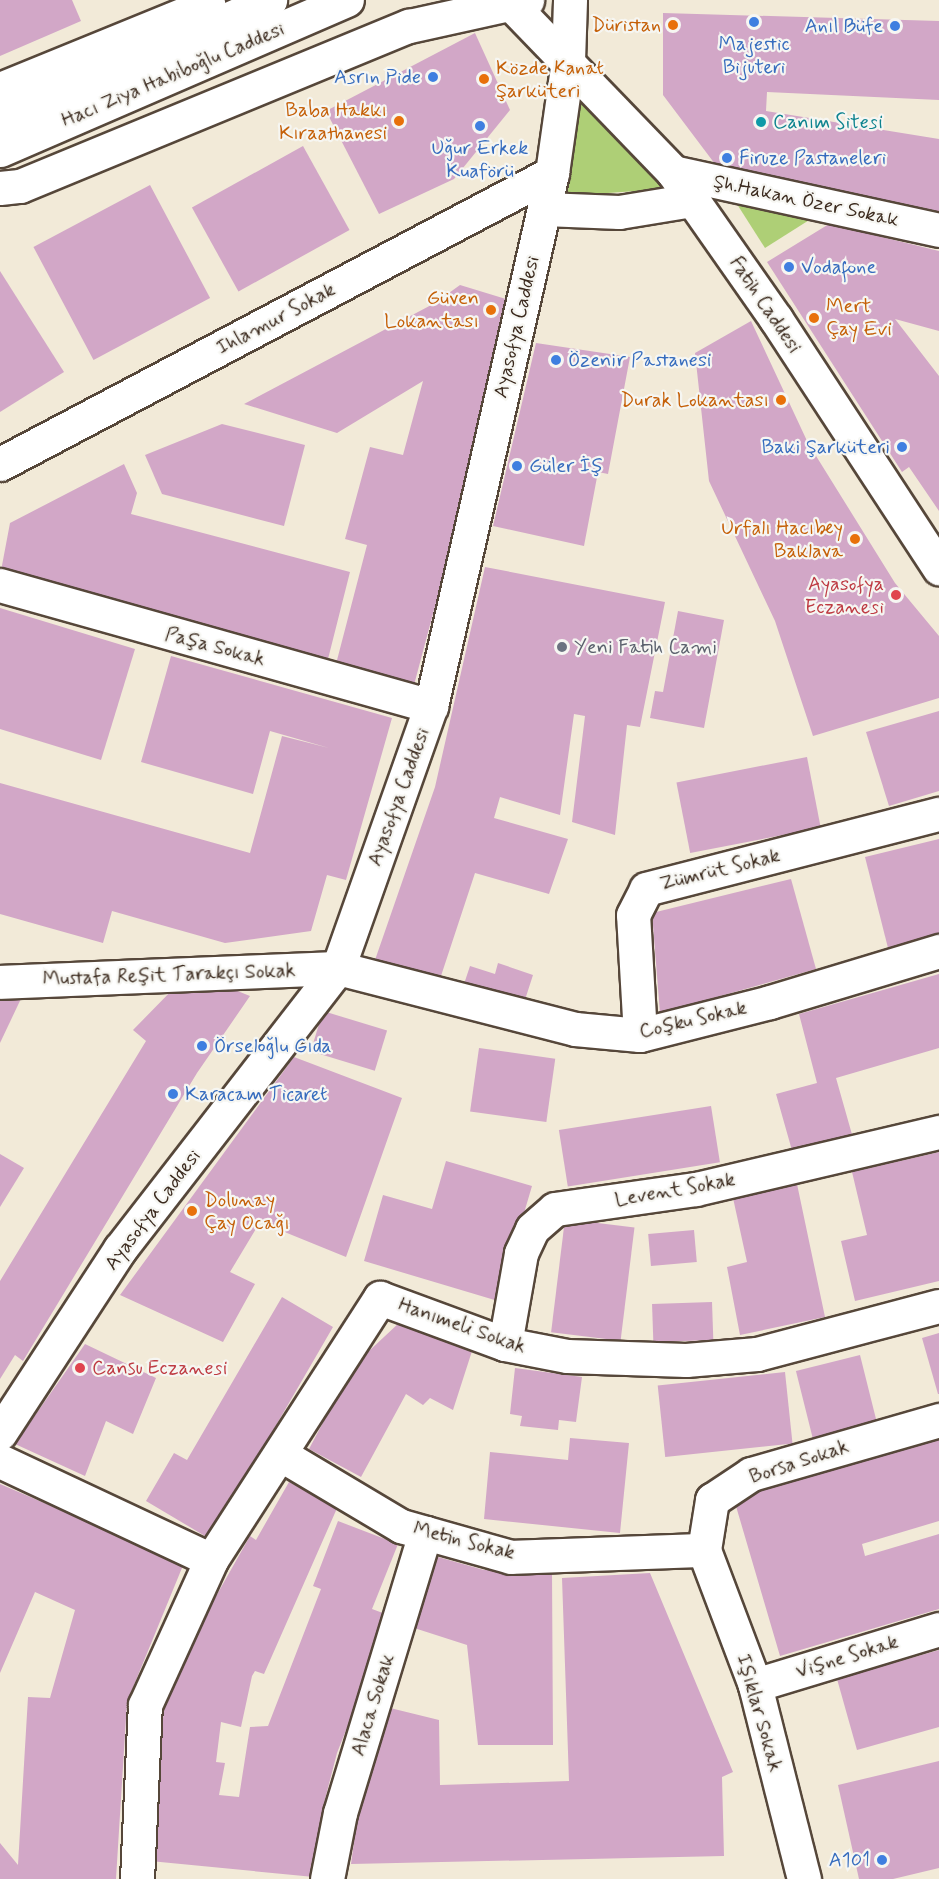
<!DOCTYPE html>
<meta charset="utf-8">
<style>
body{margin:0}
#map{position:relative;width:939px;height:1879px;overflow:hidden;background:#f2ead8;font-family:Mynerve,sans-serif}
div>[style]{position:absolute}
.green>*{inset:0;background:#aecf76}
.building>*{inset:0;background:#d2a7c7;transform-origin:0 0}
.roads{filter:drop-shadow(2px 0 #56473a) drop-shadow(-2px 0 #56473a) drop-shadow(0 2px #56473a) drop-shadow(0 -2px #56473a)}
.pedestrian>*{height:33px;margin:-16.5px;padding:0 16.5px;transform-origin:16.5px;border-radius:16.5px;background:#fff}
.minor>*{height:33px;margin:-16.5px;padding:0 16.5px;transform-origin:16.5px;border-radius:16.5px;background:#fff}
.tertiary>*{height:33px;margin:-16.5px;padding:0 16.5px;transform-origin:16.5px;border-radius:16.5px;background:#fff}
.secondary>*{height:33px;margin:-16.5px;padding:0 16.5px;transform-origin:16.5px;border-radius:16.5px;background:#fff}
.dots>*{width:16px;height:16px;translate:-50% -50%;box-sizing:border-box;border:3px solid #f6f6f2;border-radius:50%}
span{translate:-50% -50%;white-space:nowrap;text-align:center;line-height:1.15;-webkit-text-stroke:4.5px #f6f6f2;paint-order:stroke}
.food-label{font-size:20px;color:#c56008}
.right{translate:-100% -50%;text-align:right}
.left{translate:0 -50%;text-align:left}
.shop-label{font-size:20px;color:#366cbe}
.street-label{font-size:20px;color:#3b2a1e}
.culture-label{font-size:20px;color:#0d838f}
.health-label{font-size:20px;color:#be3a42}
.worship-label{font-size:20px;color:#5b616d}
</style>
<div id="map">
<div class="green">
<div style="clip-path:polygon(573px 77px,623px 136px,665px 189px,565px 196px)"></div>
<div style="clip-path:polygon(735px 201px,814px 217px,765px 248px)"></div>
</div>
<div class="building">
<div style="clip-path:polygon(0 0,72px 0,81px 21px,0 56px)"></div>
<div style="clip-path:polygon(663px 13px,939px 21px,939px 100px,767px 92px,766px 111px,939px 139px,939px 214px,718px 168px,663px 95px)"></div>
<div style="clip-path:polygon(475px 33px,510px 110px,454px 179px,379px 214px,326px 111px)"></div>
<div style="left:303px;top:146px;width:96px;height:127px;rotate:61deg"></div>
<div style="left:150px;top:185px;width:128px;height:132px;rotate:62deg"></div>
<div style="clip-path:polygon(829px 224px,939px 251px,939px 331px,895px 319px,939px 376px,939px 511px,909px 467px,902px 472px,767px 262px)"></div>
<div style="clip-path:polygon(0 271px,64px 372px,0 412px)"></div>
<div style="clip-path:polygon(460px 285px,516px 302px,414px 685px,336px 664px,367px 545px,345px 539px,370px 447px,403px 455px,423px 381px,337px 433px,244px 404px,435px 303px)"></div>
<div style="clip-path:polygon(751px 321px,808px 443px,895px 583px,939px 636px,939px 698px,813px 736px,775px 621px,709px 481px,695px 353px)"></div>
<div style="clip-path:polygon(536px 343px,630px 357px,608px 474px,598px 472px,584px 546px,493px 526px)"></div>
<div style="clip-path:polygon(222px 424px,305px 445px,284px 526px,162px 494px,145px 455px)"></div>
<div style="clip-path:polygon(124px 464px,137px 493px,131px 514px,350px 572px,328px 659px,0 576px,10px 523px)"></div>
<div style="clip-path:polygon(485px 567px,665px 602px,640px 727px,627px 725px,615px 835px,572px 822px,585px 716px,574px 714px,560px 815px,500px 797px,494px 818px,568px 839px,549px 894px,475px 873px,439px 982px,375px 960px,435px 787px)"></div>
<div style="clip-path:polygon(0 608px,135px 649px,101px 760px,0 729px)"></div>
<div style="clip-path:polygon(678px 611px,724px 620px,704px 728px,650px 718px,655px 691px,663px 692px)"></div>
<div style="clip-path:polygon(171px 656px,392px 718px,346px 880px,327px 875px,311px 931px,225px 943px,112px 911px,103px 943px,0 914px,0 783px,250px 853px,282px 736px,329px 748px,270px 731px,253px 794px,141px 762px)"></div>
<div style="clip-path:polygon(939px 711px,939px 791px,889px 806px,866px 732px)"></div>
<div style="left:807px;top:757px;width:72px;height:133px;rotate:79deg"></div>
<div style="clip-path:polygon(939px 839px,939px 935px,888px 948px,865px 857px)"></div>
<div style="clip-path:polygon(791px 879px,816px 969px,660px 1013px,652px 913px)"></div>
<div style="clip-path:polygon(498px 963px,533px 975px,522px 1009px,462px 990px,470px 966px,495px 974px)"></div>
<div style="clip-path:polygon(939px 974px,939px 1048px,836px 1078px,853px 1138px,793px 1154px,776px 1094px,817px 1083px,799px 1014px)"></div>
<div style="clip-path:polygon(215px 982px,250px 996px,197px 1073px,23px 1361px,15px 1355px,0 1379px,0 1281px,146px 1041px,133px 1030px,179px 983px)"></div>
<div style="clip-path:polygon(27px 986px,0 1043px,0 988px)"></div>
<div style="left:323px;top:1011px;width:67px;height:42px;rotate:17deg"></div>
<div style="left:479px;top:1048px;width:77px;height:64px;rotate:8deg"></div>
<div style="clip-path:polygon(294px 1057px,402px 1098px,346px 1257px,260px 1222px,230px 1272px,255px 1284px,223px 1342px,120px 1295px)"></div>
<div style="left:711px;top:1106px;width:57px;height:154px;rotate:81deg"></div>
<div style="clip-path:polygon(939px 1152px,939px 1281px,855px 1301px,841px 1241px,867px 1235px,852px 1172px)"></div>
<div style="clip-path:polygon(0 1154px,24px 1168px,0 1207px)"></div>
<div style="clip-path:polygon(446px 1161px,532px 1186px,498px 1301px,364px 1261px,383px 1195px,432px 1209px)"></div>
<div style="clip-path:polygon(797px 1184px,825px 1317px,740px 1335px,727px 1267px,747px 1262px,733px 1198px)"></div>
<div style="left:565px;top:1219px;width:70px;height:114px;rotate:7deg"></div>
<div style="left:694px;top:1230px;width:32px;height:46px;rotate:85deg"></div>
<div style="clip-path:polygon(282px 1297px,333px 1327px,210px 1539px,146px 1501px,174px 1453px,187px 1460px)"></div>
<div style="left:712px;top:1302px;width:38px;height:60px;rotate:88deg"></div>
<div style="clip-path:polygon(400px 1322px,473px 1348px,453px 1410px,430px 1398px,423px 1405px,406px 1394px,361px 1477px,309px 1449px,353px 1366px)"></div>
<div style="clip-path:polygon(939px 1333px,939px 1394px,938px 1394px,922px 1338px)"></div>
<div style="clip-path:polygon(85px 1344px,156px 1378px,133px 1434px,106px 1421px,85px 1476px,15px 1444px)"></div>
<div style="left:860px;top:1355px;width:72px;height:66px;rotate:76deg"></div>
<div style="clip-path:polygon(515px 1368px,582px 1377px,576px 1422px,559px 1420px,558px 1430px,520px 1426px,522px 1416px,510px 1414px)"></div>
<div style="left:785px;top:1372px;width:72px;height:128px;rotate:84deg"></div>
<div style="clip-path:polygon(939px 1435px,939px 1521px,862px 1544px,865px 1556px,939px 1534px,939px 1609px,780px 1656px,733px 1496px)"></div>
<div style="clip-path:polygon(570px 1438px,629px 1443px,620px 1533px,484px 1519px,490px 1452px,568px 1460px)"></div>
<div style="clip-path:polygon(289px 1482px,338px 1506px,264px 1674px,255px 1671px,252px 1676px,241px 1727px,221px 1722px,216px 1762px,225px 1763px,219px 1795px,239px 1797px,250px 1727px,268px 1726px,321px 1589px,313px 1586px,338px 1521px,398px 1544px,372px 1609px,391px 1616px,337px 1753px,323px 1807px,314px 1877px,150px 1861px,164px 1708px,184px 1653px,250px 1536px,256px 1540px)"></div>
<div style="clip-path:polygon(0 1484px,184px 1563px,127px 1702px,116px 1879px,0 1879px,0 1843px,18px 1865px,28px 1697px,50px 1698px,75px 1610px,35px 1592px,0 1673px)"></div>
<div style="clip-path:polygon(431px 1555px,484px 1570px,552px 1571px,553px 1745px,478px 1745px,467px 1645px,408px 1626px)"></div>
<div style="clip-path:polygon(650px 1573px,733px 1772px,722px 1777px,724px 1856px,351px 1864px,366px 1754px,382px 1706px,439px 1720px,440px 1785px,569px 1781px,562px 1578px)"></div>
<div style="clip-path:polygon(939px 1650px,939px 1727px,857px 1750px,837px 1679px)"></div>
<div style="clip-path:polygon(939px 1761px,939px 1868px,893px 1879px,859px 1879px,838px 1785px)"></div>
</div>
<div class="roads">
<div class="pedestrian">
<div style="left:544px;top:209px;width:75px;rotate:2.3deg"></div>
<div style="left:619px;top:212px;width:74px;rotate:-9.3deg"></div>
</div>
<div class="minor">
<div style="left:673px;top:172px;width:272px;rotate:12.3deg"></div>
<div style="left:0;top:464px;width:624px;rotate:-27.8deg"></div>
<div style="left:0;top:585px;width:448px;rotate:15.7deg"></div>
<div style="left:0;top:982px;width:338px;rotate:-2.4deg"></div>
<div style="left:338px;top:968px;width:245px;rotate:14.4deg"></div>
<div style="left:575px;top:1029px;width:65px;rotate:5.3deg"></div>
<div style="left:640px;top:1035px;width:134px;rotate:-14.2deg"></div>
<div style="left:770px;top:1002px;width:177px;rotate:-16.8deg"></div>
<div style="left:640px;top:1035px;width:120px;rotate:-93.3deg"></div>
<div style="left:633px;top:915px;width:29px;rotate:-63deg"></div>
<div style="left:646px;top:889px;width:302px;rotate:-14.4deg"></div>
<div style="left:505px;top:1344px;width:92px;rotate:-80deg"></div>
<div style="left:521px;top:1253px;width:26px;rotate:-65deg"></div>
<div style="left:532px;top:1229px;width:30px;rotate:-41deg"></div>
<div style="left:555px;top:1209px;width:142px;rotate:-8.1deg"></div>
<div style="left:696px;top:1189px;width:250px;rotate:-13.2deg"></div>
<div style="left:280px;top:1454px;width:141px;rotate:30.8deg"></div>
<div style="left:401px;top:1526px;width:114px;rotate:15.7deg"></div>
<div style="left:511px;top:1557px;width:193px;rotate:-2.1deg"></div>
<div style="left:0;top:1461px;width:233px;rotate:25.1deg"></div>
<div style="left:211px;top:1560px;width:312px;rotate:-57.2deg"></div>
<div style="left:380px;top:1298px;width:133px;rotate:20.2deg"></div>
<div style="left:505px;top:1344px;width:63px;rotate:11deg"></div>
<div style="left:567px;top:1356px;width:119px;rotate:1.9deg"></div>
<div style="left:686px;top:1360px;width:71px;rotate:-4.8deg"></div>
<div style="left:757px;top:1354px;width:188px;rotate:-14.8deg"></div>
<div style="left:755px;top:1685px;width:192px;rotate:-16.9deg"></div>
<div style="left:137px;top:1879px;width:174px;rotate:-87.4deg"></div>
<div style="left:145px;top:1705px;width:159px;rotate:-65.5deg"></div>
<div style="left:327px;top:1879px;width:67px;rotate:-78.9deg"></div>
<div style="left:340px;top:1813px;width:293px;rotate:-73.1deg"></div>
<div style="left:804px;top:1879px;width:200px;rotate:-104.2deg"></div>
<div style="left:755px;top:1685px;width:144px;rotate:-110.7deg"></div>
<div style="left:704px;top:1550px;width:51px;rotate:-80.9deg"></div>
<div style="left:712px;top:1500px;width:47px;rotate:-33.7deg"></div>
<div style="left:751px;top:1474px;width:196px;rotate:-16deg"></div>
</div>
<div class="tertiary">
<div style="left:507px;top:0;width:239px;rotate:46deg"></div>
<div style="left:673px;top:172px;width:179px;rotate:55deg"></div>
<div style="left:776px;top:319px;width:298px;rotate:56.8deg"></div>
<div style="left:0;top:1433px;width:220px;rotate:-56.9deg"></div>
<div style="left:120px;top:1249px;width:356px;rotate:-52.2deg"></div>
<div style="left:338px;top:968px;width:278px;rotate:-70.5deg"></div>
<div style="left:431px;top:706px;width:547px;rotate:-77.21deg"></div>
<div style="left:552px;top:173px;width:113px;rotate:-81.9deg"></div>
<div style="left:568px;top:61px;width:61px;rotate:-88.1deg"></div>
</div>
<div class="secondary">
<div style="left:0;top:89px;width:225px;rotate:-22.2deg"></div>
<div style="left:0;top:121px;width:296px;rotate:-24.1deg"></div>
<div style="left:0;top:150px;width:378px;rotate:-23.4deg"></div>
<div style="left:0;top:188px;width:20px;rotate:-6deg"></div>
<div style="left:20px;top:186px;width:421px;rotate:-22.4deg"></div>
<div style="left:409px;top:26px;width:121px;rotate:-12.4deg"></div>
</div>
</div>
<div class="dots">
<div style="left:754px;top:22px;background:#3f7fe0"></div>
<div style="left:673px;top:25px;background:#e8710a"></div>
<div style="left:895px;top:26px;background:#3f7fe0"></div>
<div style="left:433px;top:77px;background:#3f7fe0"></div>
<div style="left:484px;top:79px;background:#e8710a"></div>
<div style="left:399px;top:121px;background:#e8710a"></div>
<div style="left:761px;top:122px;background:#0f9aa8"></div>
<div style="left:480px;top:126px;background:#3f7fe0"></div>
<div style="left:727px;top:158px;background:#3f7fe0"></div>
<div style="left:789px;top:267px;background:#3f7fe0"></div>
<div style="left:491px;top:310px;background:#e8710a"></div>
<div style="left:814px;top:318px;background:#e8710a"></div>
<div style="left:556px;top:360px;background:#3f7fe0"></div>
<div style="left:781px;top:400px;background:#e8710a"></div>
<div style="left:902px;top:447px;background:#3f7fe0"></div>
<div style="left:517px;top:466px;background:#3f7fe0"></div>
<div style="left:855px;top:539px;background:#e8710a"></div>
<div style="left:896px;top:595px;background:#e0444e"></div>
<div style="left:562px;top:647px;background:#6b7280"></div>
<div style="left:202px;top:1046px;background:#3f7fe0"></div>
<div style="left:173px;top:1094px;background:#3f7fe0"></div>
<div style="left:192px;top:1211px;background:#e8710a"></div>
<div style="left:80px;top:1368px;background:#e0444e"></div>
<div style="left:882px;top:1860px;background:#3f7fe0"></div>
</div>
<div class="food-label">
<span class="right" style="left:661px;top:25px">Düristan</span>
<span class="left" style="left:496px;top:80px">Közde Kanat<br>Şarküteri</span>
<span class="right" style="left:387px;top:122px">Baba Hakkı<br>Kıraathanesi</span>
<span class="right" style="left:479px;top:310px">Güven<br>Lokantası</span>
<span class="left" style="left:826px;top:318px">Mert<br>Çay Evi</span>
<span class="right" style="left:769px;top:400px">Durak Lokantası</span>
<span class="right" style="left:843px;top:540px">Urfalı Hacıbey<br>Baklava</span>
<span class="left" style="left:204px;top:1212px">Dolunay<br>Çay Ocağı</span>
</div>
<div class="shop-label">
<span class="right" style="left:883px;top:26px">Anıl Büfe</span>
<span style="left:754px;top:56px">Majestic<br>Bijuteri</span>
<span class="right" style="left:421px;top:77px">Asrın Pide</span>
<span style="left:480px;top:160px">Uğur Erkek<br>Kuaförü</span>
<span class="left" style="left:739px;top:158px">Firuze Pastaneleri</span>
<span class="left" style="left:801px;top:267px">Vodafone</span>
<span class="left" style="left:568px;top:360px">Özenir Pastanesi</span>
<span class="right" style="left:890px;top:447px">Baki Şarküteri</span>
<span class="left" style="left:529px;top:466px">Güler İş</span>
<span class="left" style="left:214px;top:1046px">Örseloğlu Gıda</span>
<span class="left" style="left:185px;top:1094px">Karacam Ticaret</span>
<span class="right" style="left:870px;top:1860px">A101</span>
</div>
<div class="street-label">
<span style="left:173px;top:75px;rotate:-23deg">Hacı Ziya Habiboğlu Caddesi</span>
<span style="left:806px;top:201px;rotate:12deg">Şh.Hakan Özer Sokak</span>
<span style="left:765px;top:305px;rotate:56deg">Fatih Caddesi</span>
<span style="left:276px;top:319px;rotate:-28deg">Ihlamur Sokak</span>
<span style="left:517px;top:327px;rotate:-77deg">Ayasofya Caddesi</span>
<span style="left:215px;top:647px;rotate:15deg">Paşa Sokak</span>
<span style="left:399px;top:797px;rotate:-70deg">Ayasofya Caddesi</span>
<span style="left:720px;top:870px;rotate:-14deg">Zümrüt Sokak</span>
<span style="left:169px;top:975px;rotate:-2deg">Mustafa Reşit Tarakçı Sokak</span>
<span style="left:693px;top:1020px;rotate:-13deg">Coşku Sokak</span>
<span style="left:675px;top:1190px;rotate:-10deg">Levent Sokak</span>
<span style="left:153px;top:1210px;rotate:-53deg">Ayasofya Caddesi</span>
<span style="left:462px;top:1326px;rotate:19deg">Hanımeli Sokak</span>
<span style="left:799px;top:1462px;rotate:-18deg">Borsa Sokak</span>
<span style="left:464px;top:1541px;rotate:14deg">Metin Sokak</span>
<span style="left:847px;top:1657px;rotate:-17deg">Vişne Sokak</span>
<span style="left:373px;top:1705px;rotate:-73deg">Alaca Sokak</span>
<span style="left:759px;top:1713px;rotate:74deg">Işıklar Sokak</span>
</div>
<div class="culture-label">
<span class="left" style="left:773px;top:122px">Canım Sitesi</span>
</div>
<div class="health-label">
<span class="right" style="left:884px;top:596px">Ayasofya<br>Eczanesi</span>
<span class="left" style="left:92px;top:1368px">Cansu Eczanesi</span>
</div>
<div class="worship-label">
<span class="left" style="left:574px;top:647px">Yeni Fatih Cami</span>
</div>
</div>
